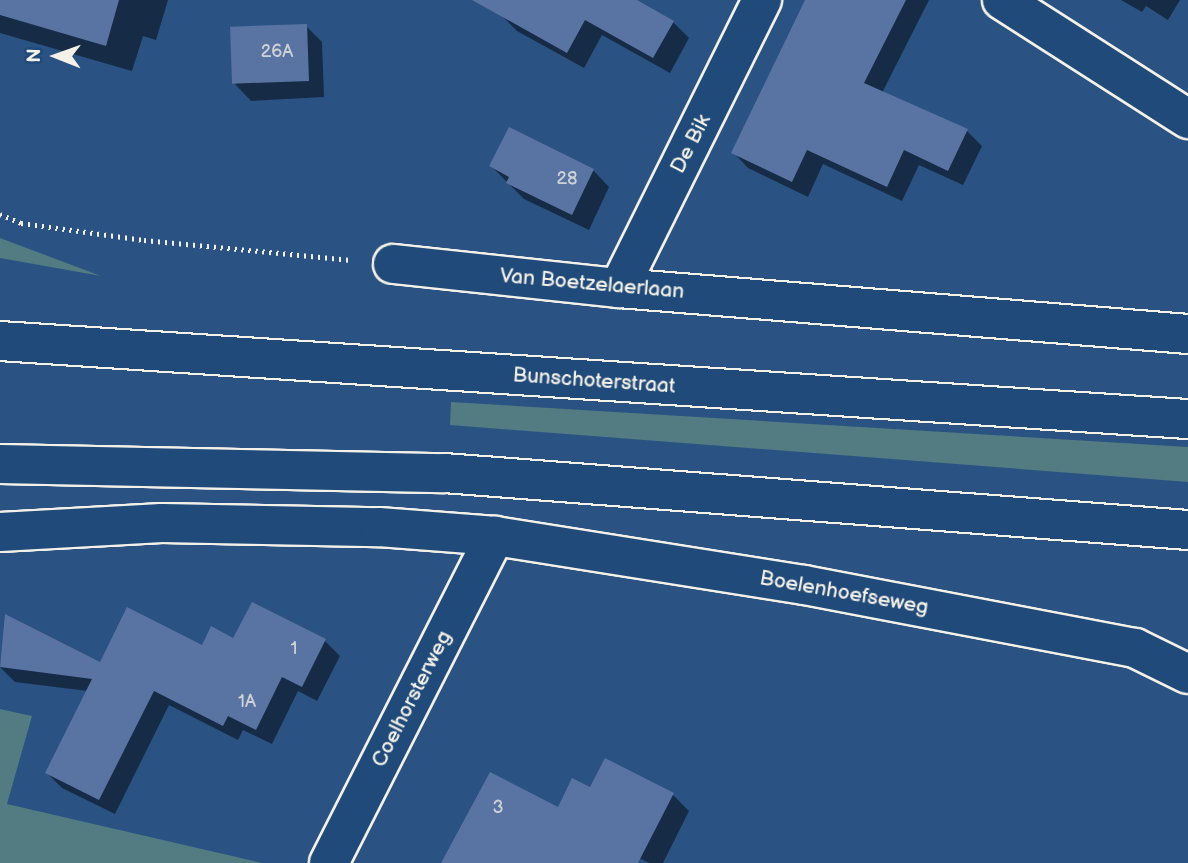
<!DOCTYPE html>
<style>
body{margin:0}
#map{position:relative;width:1188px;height:863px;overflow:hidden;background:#2a5282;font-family:"Balsamiq Sans",sans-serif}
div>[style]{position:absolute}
.green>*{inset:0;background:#527b82}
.shadow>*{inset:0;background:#0007}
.building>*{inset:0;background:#5973a2;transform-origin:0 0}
.path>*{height:4.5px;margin-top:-2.25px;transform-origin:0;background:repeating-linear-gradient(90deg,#f4f1e8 0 2px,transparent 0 7px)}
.roads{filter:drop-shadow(2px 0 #f4f1e8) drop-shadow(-2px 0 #f4f1e8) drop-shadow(0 2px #f4f1e8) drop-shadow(0 -2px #f4f1e8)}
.street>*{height:38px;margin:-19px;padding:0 19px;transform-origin:19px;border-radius:19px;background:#1f4a7a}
.primary>*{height:38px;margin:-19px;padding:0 19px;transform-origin:19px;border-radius:19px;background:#1f4a7a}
span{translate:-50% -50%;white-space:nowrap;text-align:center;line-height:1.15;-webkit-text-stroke:7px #1f4a7a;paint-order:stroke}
.number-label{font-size:18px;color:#cdd2d6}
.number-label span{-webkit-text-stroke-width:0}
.street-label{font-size:21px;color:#f4f1e8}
.north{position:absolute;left:21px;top:21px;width:70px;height:70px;-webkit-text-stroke:5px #1f4a7a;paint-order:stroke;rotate:271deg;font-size:19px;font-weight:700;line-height:28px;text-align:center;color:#f4f1e8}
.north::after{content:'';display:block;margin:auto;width:24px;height:32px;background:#f4f1e8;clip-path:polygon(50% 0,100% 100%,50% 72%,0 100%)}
</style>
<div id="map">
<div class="green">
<div style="clip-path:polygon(0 238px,101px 276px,0 258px)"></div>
<div style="clip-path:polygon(451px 402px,1188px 447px,1188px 482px,450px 425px)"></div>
<div style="clip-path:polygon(0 709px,32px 716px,7px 804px,262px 863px,0 863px)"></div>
</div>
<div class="shadow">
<div style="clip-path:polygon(0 0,168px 0,156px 40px,143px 36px,132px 71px,0 33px)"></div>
<div style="clip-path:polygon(509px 0,633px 0,673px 22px,689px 38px,670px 73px,602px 35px,584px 68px,517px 31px,501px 15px)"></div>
<div style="clip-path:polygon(808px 0,929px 0,882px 93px,967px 131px,982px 146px,963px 185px,919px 165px,902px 201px,823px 164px,808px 197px,748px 168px,733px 152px)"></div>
<div style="clip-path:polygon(1121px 0,1180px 0,1168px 20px,1146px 6px,1142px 12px)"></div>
<div style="clip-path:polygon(306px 26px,322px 42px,324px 97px,251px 101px,235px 84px)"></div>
<div style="clip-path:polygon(491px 166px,593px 170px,609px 187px,589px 230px,524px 199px)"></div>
<div style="clip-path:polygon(7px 617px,101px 665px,234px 640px,325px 641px,340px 656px,317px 701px,298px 691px,272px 744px,243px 730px,238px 740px,169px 705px,115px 814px,62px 788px,47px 773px,88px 691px,15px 682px,0 667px)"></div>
<div style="clip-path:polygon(673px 795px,689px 811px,663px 863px,649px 863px,592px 834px,573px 863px,443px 863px,573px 817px)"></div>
</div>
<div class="building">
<div style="clip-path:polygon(0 0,119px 0,106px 46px,0 15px)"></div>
<div style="clip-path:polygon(472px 0,637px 0,674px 21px,653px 58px,585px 20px,567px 53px)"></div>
<div style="clip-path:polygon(805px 0,906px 0,864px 83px,968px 129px,948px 171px,904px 150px,887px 187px,807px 150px,792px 182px,731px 153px)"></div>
<div style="left:307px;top:24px;width:57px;height:77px;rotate:88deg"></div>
<div style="clip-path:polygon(509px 127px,594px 169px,572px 215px,506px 183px,509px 177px,489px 166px)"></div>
<div style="clip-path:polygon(252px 602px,326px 639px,302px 687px,282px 677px,256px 730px,228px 716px,223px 726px,154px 691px,99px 800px,45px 773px,92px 679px,0 667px,5px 614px,100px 662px,127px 607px,202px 645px,211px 626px,233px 638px)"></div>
<div style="clip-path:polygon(605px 758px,674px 793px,638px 863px,441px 863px,490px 772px,558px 807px,572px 778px,590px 787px)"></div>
</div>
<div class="path">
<div style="left:0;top:214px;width:23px;rotate:23deg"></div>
<div style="left:21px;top:223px;width:124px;rotate:7.9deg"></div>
<div style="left:144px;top:240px;width:208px;rotate:5.5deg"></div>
</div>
<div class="roads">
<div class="street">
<div style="left:1002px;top:0;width:221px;rotate:32.6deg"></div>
<div style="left:393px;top:264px;width:227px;rotate:6.1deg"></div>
<div style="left:619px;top:288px;width:571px;rotate:4.62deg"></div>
<div style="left:619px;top:288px;width:322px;rotate:-63.6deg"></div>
<div style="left:0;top:532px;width:162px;rotate:-3.2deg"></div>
<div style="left:162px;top:523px;width:217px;rotate:1.1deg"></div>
<div style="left:379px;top:527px;width:116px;rotate:4.4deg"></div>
<div style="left:495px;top:536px;width:313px;rotate:9deg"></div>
<div style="left:804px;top:585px;width:337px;rotate:10.8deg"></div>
<div style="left:1135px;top:648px;width:59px;rotate:26.1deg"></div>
<div style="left:329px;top:863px;width:367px;rotate:-63.1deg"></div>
</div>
<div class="primary">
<div style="left:0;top:341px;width:1191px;rotate:3.76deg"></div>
<div style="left:0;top:464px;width:444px;rotate:1.2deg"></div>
<div style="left:444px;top:473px;width:746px;rotate:4.38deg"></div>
</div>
</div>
<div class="number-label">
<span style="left:277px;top:52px">26A</span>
<span style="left:567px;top:179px">28</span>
<span style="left:294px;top:649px">1</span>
<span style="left:247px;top:702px">1A</span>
<span style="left:498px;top:808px">3</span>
</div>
<div class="street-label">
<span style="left:691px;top:144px;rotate:-63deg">De Bik</span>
<span style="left:592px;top:284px;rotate:5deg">Van Boetzelaerlaan</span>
<span style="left:594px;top:381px;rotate:4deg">Bunschoterstraat</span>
<span style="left:844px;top:593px;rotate:10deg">Boelenhoefseweg</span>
<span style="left:412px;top:699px;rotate:-63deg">Coelhorsterweg</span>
</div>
<div class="north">N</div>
</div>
